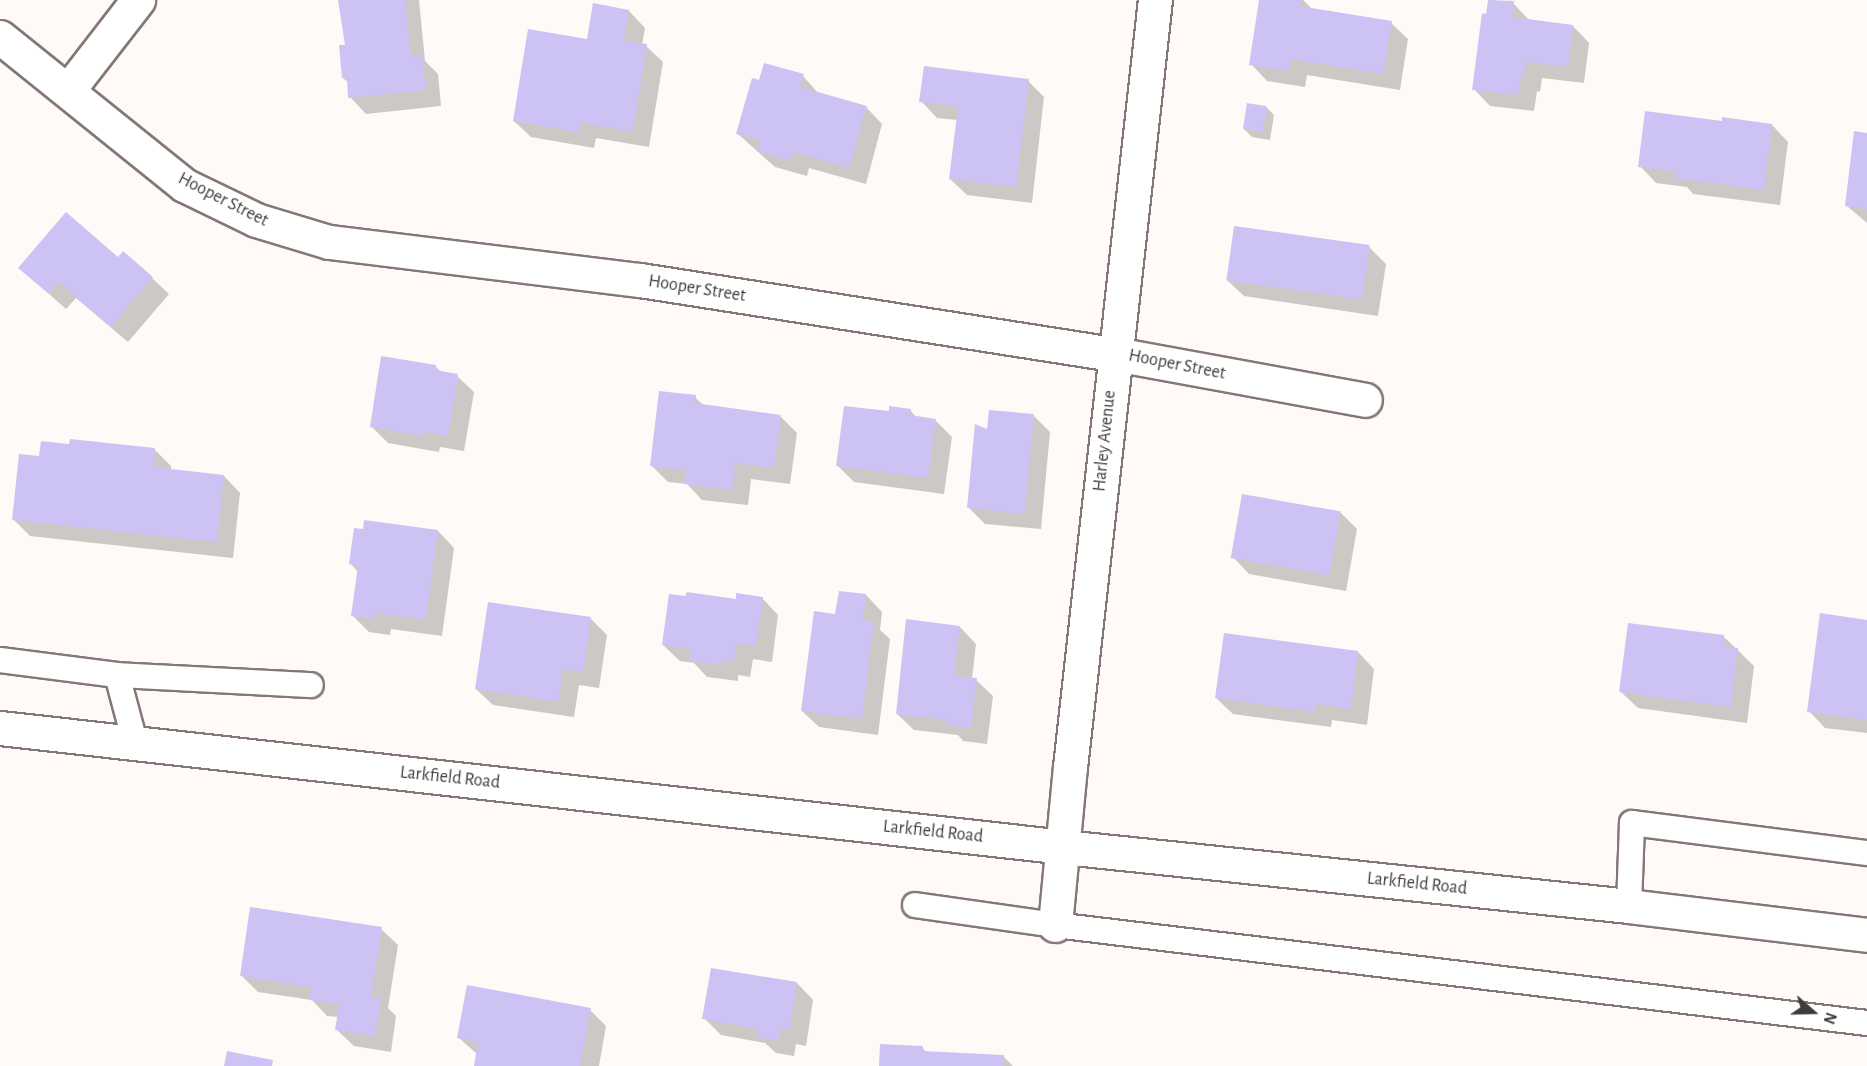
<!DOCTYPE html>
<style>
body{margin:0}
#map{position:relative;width:1867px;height:1066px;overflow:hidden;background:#fffaf8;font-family:"Alegreya Sans",sans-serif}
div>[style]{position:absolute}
.shadow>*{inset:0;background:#0003}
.building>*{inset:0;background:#ccc3f4;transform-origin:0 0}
.roads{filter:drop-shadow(2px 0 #837874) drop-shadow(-2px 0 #837874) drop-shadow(0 2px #837874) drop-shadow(0 -2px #837874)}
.lane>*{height:24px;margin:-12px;padding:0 12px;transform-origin:12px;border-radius:12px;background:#fff}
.street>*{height:33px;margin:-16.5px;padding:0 16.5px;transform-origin:16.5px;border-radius:16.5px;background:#fff}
.secondary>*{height:33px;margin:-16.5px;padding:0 16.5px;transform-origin:16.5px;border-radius:16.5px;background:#fff}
span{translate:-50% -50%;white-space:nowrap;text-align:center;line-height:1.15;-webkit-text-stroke:6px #fff;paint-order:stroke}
.street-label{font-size:18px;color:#403b39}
.north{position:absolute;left:1783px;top:982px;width:60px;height:60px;-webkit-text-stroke:4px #fff;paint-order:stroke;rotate:110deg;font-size:16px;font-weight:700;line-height:24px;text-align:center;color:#403b39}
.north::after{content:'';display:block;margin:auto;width:21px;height:27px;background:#403b39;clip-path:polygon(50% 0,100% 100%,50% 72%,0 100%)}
</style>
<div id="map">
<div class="shadow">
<div style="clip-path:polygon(340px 0,419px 0,425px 61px,438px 74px,441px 106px,366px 114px,350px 97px,349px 83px,343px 78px,347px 46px)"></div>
<div style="clip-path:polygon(1261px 0,1303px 0,1313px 10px,1391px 23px,1408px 39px,1400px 90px,1307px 75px,1305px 87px,1267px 81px,1251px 64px)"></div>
<div style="clip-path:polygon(1489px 0,1513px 3px,1530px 21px,1573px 26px,1589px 43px,1584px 83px,1542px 78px,1540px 92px,1537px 91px,1534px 111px,1490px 106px,1474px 89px)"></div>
<div style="clip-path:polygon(629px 11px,645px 28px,642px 45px,646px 46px,663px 62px,649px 147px,596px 138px,594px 148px,531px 137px,514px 121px,588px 40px)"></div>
<div style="clip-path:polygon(803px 76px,819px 94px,866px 107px,882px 124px,866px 184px,809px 168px,807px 176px,775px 167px,738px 134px,760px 82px)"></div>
<div style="clip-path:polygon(1028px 81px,1044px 97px,1032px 203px,967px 195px,950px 179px,958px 120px,937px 118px,921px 101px)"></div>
<div style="clip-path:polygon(1266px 107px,1274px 115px,1270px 140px,1252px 137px,1244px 129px)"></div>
<div style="clip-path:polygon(1723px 123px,1772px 125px,1788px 142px,1780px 205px,1693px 194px,1687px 187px,1656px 183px,1640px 166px)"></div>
<div style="clip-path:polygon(1867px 134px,1867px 223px,1847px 206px)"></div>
<div style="clip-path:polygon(1369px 247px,1386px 264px,1378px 316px,1244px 296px,1227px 280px)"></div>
<div style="clip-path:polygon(118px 259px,152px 278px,169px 294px,128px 342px,76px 298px,66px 309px,20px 268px)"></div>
<div style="clip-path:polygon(435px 366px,442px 373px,457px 376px,474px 392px,464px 451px,440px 447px,439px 452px,388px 443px,372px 427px)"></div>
<div style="clip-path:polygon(695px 397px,704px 406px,780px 416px,797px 433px,790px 484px,751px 479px,748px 505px,702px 500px,687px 484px,668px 482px,651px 465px)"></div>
<div style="clip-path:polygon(910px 410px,917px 418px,935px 420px,952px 437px,944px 494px,854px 482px,838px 466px,890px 413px)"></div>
<div style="clip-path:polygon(1034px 416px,1050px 432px,1041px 529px,985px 524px,968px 507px)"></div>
<div style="clip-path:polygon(155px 450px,171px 466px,171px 470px,224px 476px,240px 493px,233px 558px,30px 536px,13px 519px)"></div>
<div style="clip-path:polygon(1340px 512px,1357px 529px,1346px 591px,1249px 574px,1233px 557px)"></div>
<div style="clip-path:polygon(438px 531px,454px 548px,442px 636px,391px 629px,390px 635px,369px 632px,352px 615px,358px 572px,351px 564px)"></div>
<div style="clip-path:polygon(866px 595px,882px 612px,880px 630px,890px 639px,878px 735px,819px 727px,802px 711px,837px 616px)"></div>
<div style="clip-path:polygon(686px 597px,737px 601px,762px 598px,778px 615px,772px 662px,753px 659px,750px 677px,738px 675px,738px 681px,707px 677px,694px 663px,680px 661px,663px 645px)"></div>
<div style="clip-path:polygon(591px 619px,607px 635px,599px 688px,579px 685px,574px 717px,493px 705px,476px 689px)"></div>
<div style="clip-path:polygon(1867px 621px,1867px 733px,1825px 728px,1809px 711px)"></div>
<div style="clip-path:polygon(960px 627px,976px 644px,972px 679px,976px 680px,993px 696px,987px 744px,963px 741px,958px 735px,914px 730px,897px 714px)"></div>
<div style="clip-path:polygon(1723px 636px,1754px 666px,1747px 723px,1638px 708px,1621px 692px)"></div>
<div style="clip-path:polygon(1358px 652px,1374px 669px,1367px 725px,1332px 720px,1331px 727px,1233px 714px,1216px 698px)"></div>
<div style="clip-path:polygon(381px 929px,398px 945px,388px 1008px,396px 1016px,391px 1052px,354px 1046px,337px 1030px,339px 1017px,327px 1016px,312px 1000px,258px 992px,242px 976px)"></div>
<div style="clip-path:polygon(797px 983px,813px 1000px,806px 1046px,796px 1044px,794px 1056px,776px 1053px,765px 1043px,721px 1035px,704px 1018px)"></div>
<div style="clip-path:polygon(590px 1010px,606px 1026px,599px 1066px,476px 1066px,477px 1054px,458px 1037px)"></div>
<div style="clip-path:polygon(922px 1048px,927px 1052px,1004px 1057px,1013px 1066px,880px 1066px)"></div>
</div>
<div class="building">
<div style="clip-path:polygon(338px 0,405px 0,411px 57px,422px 55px,426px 90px,348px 98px,347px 78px,342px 78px,339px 45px,345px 45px)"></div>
<div style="clip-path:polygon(1259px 0,1301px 0,1299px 6px,1392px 21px,1383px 74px,1291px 59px,1289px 71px,1249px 65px)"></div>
<div style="clip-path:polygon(1488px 0,1514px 1px,1512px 17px,1573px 25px,1568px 67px,1526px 62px,1524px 76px,1521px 75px,1518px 95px,1472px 90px,1482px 13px,1486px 14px)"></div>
<div style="clip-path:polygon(593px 3px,629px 10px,624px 41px,647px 44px,633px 131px,580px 123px,578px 132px,513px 121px,528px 29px,587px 39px)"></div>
<div style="clip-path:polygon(764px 63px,804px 74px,800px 87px,867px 106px,849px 168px,793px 152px,790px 161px,757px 151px,760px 140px,736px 134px,752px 78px,759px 80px)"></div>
<div style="clip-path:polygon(924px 66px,1029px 79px,1016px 187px,949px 179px,958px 107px,919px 102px)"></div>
<div style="left:1247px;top:103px;width:20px;height:26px;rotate:9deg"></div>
<div style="clip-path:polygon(1645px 111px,1722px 121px,1722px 117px,1772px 124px,1764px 190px,1675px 178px,1676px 172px,1638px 167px)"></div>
<div style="clip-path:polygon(1854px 131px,1867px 133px,1867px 209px,1845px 206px)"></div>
<div style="clip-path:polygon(66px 212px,118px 257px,123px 251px,153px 277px,111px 327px,58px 282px,49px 294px,18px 268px)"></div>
<div style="left:1234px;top:226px;width:137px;height:55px;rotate:8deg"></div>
<div style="clip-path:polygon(381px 356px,436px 365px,435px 370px,458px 374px,448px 436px,424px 432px,423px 436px,370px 427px)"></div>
<div style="clip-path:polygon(659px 391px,696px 395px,695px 403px,781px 415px,774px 468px,735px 463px,732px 490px,684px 484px,686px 470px,650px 466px)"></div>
<div style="clip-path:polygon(844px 406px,889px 411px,889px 406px,911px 409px,910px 415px,936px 419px,928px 478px,836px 466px)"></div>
<div style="clip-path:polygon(989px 410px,1034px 414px,1025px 514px,967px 508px,975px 424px,987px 429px)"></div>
<div style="clip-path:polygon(70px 439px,155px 448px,153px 467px,224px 475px,217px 542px,12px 520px,19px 454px,39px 456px,41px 441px,69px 444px)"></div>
<div style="left:1242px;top:494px;width:100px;height:65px;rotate:10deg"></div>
<div style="clip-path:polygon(364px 520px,438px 530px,426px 620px,375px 613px,374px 619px,351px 616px,358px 566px,349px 564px,354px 528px,363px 529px)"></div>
<div style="clip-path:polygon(839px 591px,866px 594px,863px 621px,874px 621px,862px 719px,801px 711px,814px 611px,835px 614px)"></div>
<div style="clip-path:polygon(687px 592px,736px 599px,736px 593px,763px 597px,756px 646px,736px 644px,734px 661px,722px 659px,722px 665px,689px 661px,690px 649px,662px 645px,669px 594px,685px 596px)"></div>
<div style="clip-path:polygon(488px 602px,591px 617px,583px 672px,563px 669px,558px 702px,475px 689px)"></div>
<div style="clip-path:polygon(1820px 613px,1867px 620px,1867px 720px,1807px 712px)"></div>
<div style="clip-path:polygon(906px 619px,960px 626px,954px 676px,977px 678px,971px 728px,945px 725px,946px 720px,896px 714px)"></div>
<div style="clip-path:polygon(1628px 623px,1724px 635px,1723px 646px,1738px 648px,1731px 707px,1619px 692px)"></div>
<div style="clip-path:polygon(1224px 633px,1358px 651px,1351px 709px,1316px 704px,1315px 712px,1215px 698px)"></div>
<div style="clip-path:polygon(250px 907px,382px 927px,371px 997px,381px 998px,375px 1036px,335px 1030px,339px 1004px,309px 1000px,311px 987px,240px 976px)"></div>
<div style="clip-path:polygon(711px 968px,797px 982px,790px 1030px,780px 1028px,778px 1041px,757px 1037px,759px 1029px,702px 1019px)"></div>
<div style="clip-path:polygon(467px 985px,591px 1008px,580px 1066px,474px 1066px,478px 1042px,457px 1038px)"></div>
<div style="clip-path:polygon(880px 1044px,923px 1046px,923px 1051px,1004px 1055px,1004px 1066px,879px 1066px)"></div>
<div style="clip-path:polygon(227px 1051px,273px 1060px,272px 1066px,224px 1066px)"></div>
</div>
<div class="roads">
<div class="lane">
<div style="left:0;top:660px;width:118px;rotate:7.3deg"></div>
<div style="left:117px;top:675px;width:69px;rotate:75deg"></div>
<div style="left:117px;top:675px;width:194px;rotate:3deg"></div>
<div style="left:915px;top:905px;width:141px;rotate:8.1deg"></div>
<div style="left:1055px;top:925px;width:818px;rotate:6.88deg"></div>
<div style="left:1629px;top:906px;width:83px;rotate:-87.9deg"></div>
<div style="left:1632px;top:823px;width:237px;rotate:7.3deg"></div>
</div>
<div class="street">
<div style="left:0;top:37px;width:236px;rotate:38.8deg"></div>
<div style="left:184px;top:185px;width:80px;rotate:25.9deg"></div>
<div style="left:256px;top:220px;width:76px;rotate:16.8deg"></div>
<div style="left:329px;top:242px;width:313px;rotate:7deg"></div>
<div style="left:640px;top:280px;width:481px;rotate:8.9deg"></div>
<div style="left:1115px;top:354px;width:254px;rotate:10.4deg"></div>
<div style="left:69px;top:89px;width:113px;rotate:-52.2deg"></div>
<div style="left:1055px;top:925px;width:159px;rotate:-84.6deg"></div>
<div style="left:1070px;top:767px;width:772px;rotate:-83.68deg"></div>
</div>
<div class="secondary">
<div style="left:0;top:728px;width:1071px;rotate:6.38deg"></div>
<div style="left:1064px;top:847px;width:568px;rotate:5.96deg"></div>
<div style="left:1629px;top:906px;width:240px;rotate:6.9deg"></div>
</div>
</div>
<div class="street-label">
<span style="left:223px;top:200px;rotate:27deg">Hooper Street</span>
<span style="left:697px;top:289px;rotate:9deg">Hooper Street</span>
<span style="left:1177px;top:365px;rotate:11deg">Hooper Street</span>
<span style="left:1105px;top:441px;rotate:-84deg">Harley Avenue</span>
<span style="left:450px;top:778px;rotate:6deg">Larkfield Road</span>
<span style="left:933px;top:832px;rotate:6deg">Larkfield Road</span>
<span style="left:1417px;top:884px;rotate:6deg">Larkfield Road</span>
</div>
<div class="north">N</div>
</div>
